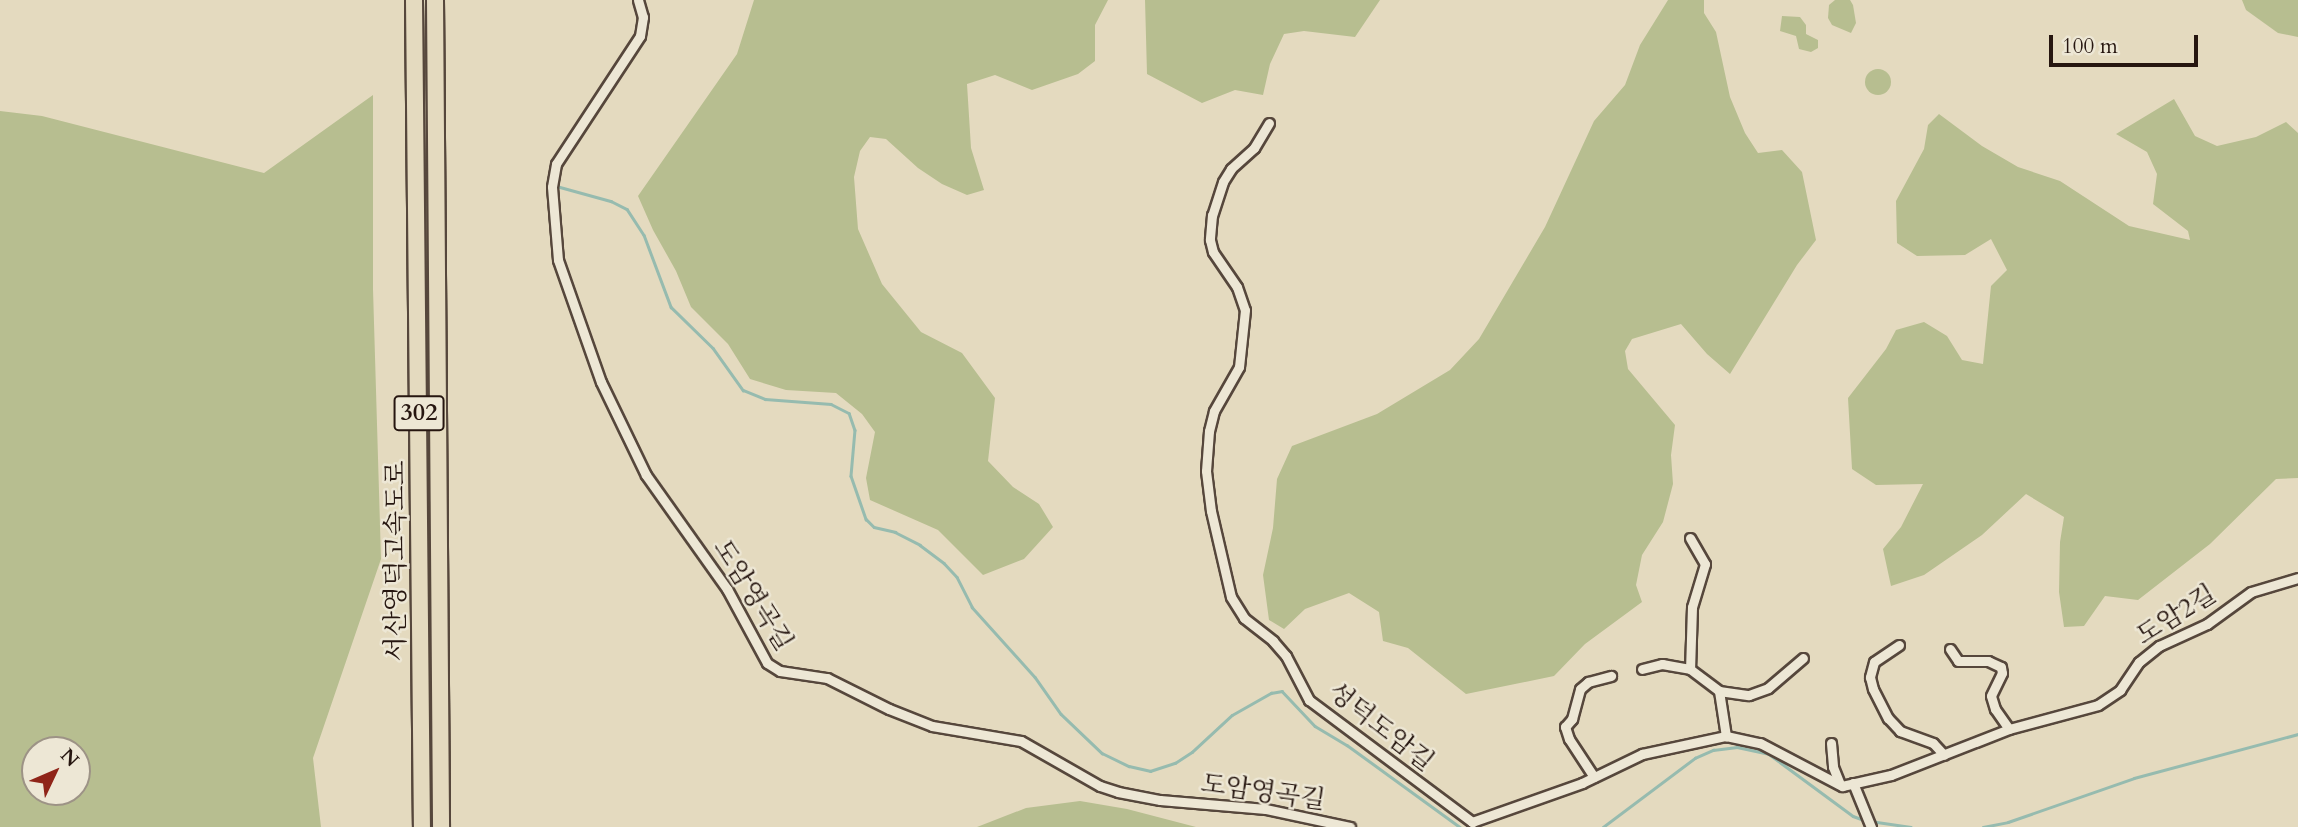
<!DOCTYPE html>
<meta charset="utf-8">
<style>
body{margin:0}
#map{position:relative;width:2298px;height:827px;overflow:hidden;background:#e4dabf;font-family:Cardo,"Noto Serif KR",serif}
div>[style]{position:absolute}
.green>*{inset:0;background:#b7be90}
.round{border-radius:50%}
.stream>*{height:2.5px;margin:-1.25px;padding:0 1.25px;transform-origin:1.25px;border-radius:1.25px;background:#96bbaf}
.roads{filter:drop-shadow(2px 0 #56473c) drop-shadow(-2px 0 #56473c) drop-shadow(0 2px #56473c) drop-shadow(0 -2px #56473c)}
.street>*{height:9px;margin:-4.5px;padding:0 4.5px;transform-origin:4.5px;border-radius:4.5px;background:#ede7d5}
.highway>*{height:16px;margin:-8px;padding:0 8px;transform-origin:8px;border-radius:8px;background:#e4dabf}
span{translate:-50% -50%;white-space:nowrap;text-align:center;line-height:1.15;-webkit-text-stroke:5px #ede7d5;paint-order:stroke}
.shield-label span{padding:2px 5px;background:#ede7d5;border:2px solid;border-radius:5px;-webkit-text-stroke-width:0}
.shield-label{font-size:24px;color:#261610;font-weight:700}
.street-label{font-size:26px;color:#261610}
.north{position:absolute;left:21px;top:736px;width:70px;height:70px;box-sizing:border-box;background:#ede7d5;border:2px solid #9d9386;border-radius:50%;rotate:46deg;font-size:19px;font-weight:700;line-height:28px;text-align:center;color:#261610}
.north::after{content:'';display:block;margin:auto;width:24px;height:32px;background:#8f2418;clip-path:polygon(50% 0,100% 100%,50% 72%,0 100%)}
.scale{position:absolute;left:2049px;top:35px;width:149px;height:32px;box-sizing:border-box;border:4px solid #261610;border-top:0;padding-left:9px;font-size:21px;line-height:24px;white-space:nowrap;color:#261610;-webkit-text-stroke:5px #ede7d5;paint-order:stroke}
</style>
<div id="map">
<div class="green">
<div style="clip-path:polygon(754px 0,1108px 0,1095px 25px,1095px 61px,1078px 74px,1032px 90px,995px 75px,967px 84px,971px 148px,984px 190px,967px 195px,942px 184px,918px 168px,886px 139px,870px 137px,860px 151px,854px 177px,858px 229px,882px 284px,921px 332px,962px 353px,995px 398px,988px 461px,1013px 487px,1039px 504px,1053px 527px,1024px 559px,983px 575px,938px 530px,870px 500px,866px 478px,875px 432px,862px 414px,836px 393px,786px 390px,750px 379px,728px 344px,691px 307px,676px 271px,653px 230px,638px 196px,737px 54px)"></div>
<div style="clip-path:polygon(1145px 0,1380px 0,1355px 37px,1304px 31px,1284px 34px,1270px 64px,1263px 95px,1235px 90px,1202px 103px,1147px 74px)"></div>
<div style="clip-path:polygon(1668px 0,1704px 0,1704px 13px,1716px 32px,1730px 97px,1745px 133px,1758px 153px,1782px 150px,1802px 172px,1816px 240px,1797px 265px,1730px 374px,1707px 354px,1681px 324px,1632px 339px,1625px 351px,1628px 369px,1675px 425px,1671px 455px,1673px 484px,1663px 522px,1642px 555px,1636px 585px,1642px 602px,1585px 644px,1554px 676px,1466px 694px,1408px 648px,1383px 641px,1379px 612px,1349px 593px,1305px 609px,1284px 629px,1269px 620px,1263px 575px,1273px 528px,1277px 479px,1292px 446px,1377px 414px,1450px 370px,1479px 339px,1545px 227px,1594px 121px,1625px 85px,1640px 45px)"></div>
<div style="clip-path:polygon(1835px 0,1850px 0,1853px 5px,1856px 23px,1851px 33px,1832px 25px,1828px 18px,1829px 5px)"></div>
<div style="clip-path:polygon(2242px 0,2298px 0,2298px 37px,2278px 33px,2246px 10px)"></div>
<div style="clip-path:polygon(1782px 16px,1800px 17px,1806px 25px,1806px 34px,1818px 40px,1818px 48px,1811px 52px,1799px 49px,1796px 36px,1780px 31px)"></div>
<div class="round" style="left:1865px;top:69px;width:26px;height:26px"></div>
<div style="clip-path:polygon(evenodd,373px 95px,373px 289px,381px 559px,313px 758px,321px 827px,0 827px,0 111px,42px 116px,264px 173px,373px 95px,35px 750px,77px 750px,77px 792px,35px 792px,35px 750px)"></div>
<div style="clip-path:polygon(2174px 99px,2195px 136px,2217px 146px,2256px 137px,2286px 122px,2298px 133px,2298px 478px,2276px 479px,2210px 544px,2138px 600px,2105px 596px,2084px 626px,2064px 627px,2059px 592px,2060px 542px,2064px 517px,2026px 494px,1982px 535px,1924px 575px,1891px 586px,1883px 549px,1901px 527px,1923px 484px,1876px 485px,1852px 469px,1848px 398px,1886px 349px,1896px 330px,1924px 322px,1947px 336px,1962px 360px,1983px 364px,1991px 286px,2007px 270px,1991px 239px,1965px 255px,1917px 256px,1897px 243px,1896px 201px,1924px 149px,1928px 125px,1939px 114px,1982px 146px,2018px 167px,2060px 181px,2129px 226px,2190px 240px,2188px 231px,2153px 204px,2157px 174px,2147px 152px,2116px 134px)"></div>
<div style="clip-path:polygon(1080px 801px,1127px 809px,1196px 827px,977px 827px,1026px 808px)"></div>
</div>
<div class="stream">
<div style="left:560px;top:187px;width:53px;rotate:15.4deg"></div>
<div style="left:611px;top:201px;width:18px;rotate:27deg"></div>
<div style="left:627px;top:209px;width:31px;rotate:57deg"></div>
<div style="left:644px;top:235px;width:77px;rotate:69.4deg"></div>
<div style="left:671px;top:307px;width:59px;rotate:44.3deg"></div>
<div style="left:713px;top:348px;width:52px;rotate:54.5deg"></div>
<div style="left:743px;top:390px;width:24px;rotate:22deg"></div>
<div style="left:765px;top:399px;width:66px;rotate:4.3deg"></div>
<div style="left:831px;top:404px;width:20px;rotate:27deg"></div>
<div style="left:849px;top:413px;width:18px;rotate:71deg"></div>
<div style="left:855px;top:430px;width:46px;rotate:95deg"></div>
<div style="left:851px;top:476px;width:46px;rotate:70.8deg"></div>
<div style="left:866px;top:519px;width:11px;rotate:45deg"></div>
<div style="left:874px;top:527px;width:22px;rotate:13deg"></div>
<div style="left:895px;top:532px;width:28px;rotate:27deg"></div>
<div style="left:920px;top:545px;width:30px;rotate:37deg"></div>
<div style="left:944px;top:563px;width:19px;rotate:47deg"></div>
<div style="left:957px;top:577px;width:34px;rotate:63deg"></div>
<div style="left:972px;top:607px;width:94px;rotate:48deg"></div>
<div style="left:1035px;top:677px;width:45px;rotate:54.9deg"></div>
<div style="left:1061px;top:714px;width:57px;rotate:43.6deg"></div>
<div style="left:1102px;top:753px;width:30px;rotate:26deg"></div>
<div style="left:1129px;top:766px;width:22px;rotate:13deg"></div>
<div style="left:1150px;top:771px;width:26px;rotate:-18deg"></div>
<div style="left:1175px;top:763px;width:20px;rotate:-33deg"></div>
<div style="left:1192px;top:752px;width:54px;rotate:-42.8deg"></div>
<div style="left:1232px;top:715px;width:45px;rotate:-29.4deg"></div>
<div style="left:1271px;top:693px;width:11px;rotate:-10deg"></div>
<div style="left:1282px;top:691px;width:48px;rotate:46.7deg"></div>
<div style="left:1315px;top:726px;width:37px;rotate:31deg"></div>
<div style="left:1347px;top:745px;width:140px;rotate:36deg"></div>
<div style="left:1870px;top:821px;width:41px;rotate:8.3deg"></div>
<div style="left:1603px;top:827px;width:115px;rotate:-36.9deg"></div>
<div style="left:1695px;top:758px;width:20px;rotate:-24deg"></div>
<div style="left:1713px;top:750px;width:24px;rotate:-7deg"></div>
<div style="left:1737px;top:747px;width:33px;rotate:12deg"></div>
<div style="left:1769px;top:754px;width:104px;rotate:36.4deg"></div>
<div style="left:1853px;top:816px;width:12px;rotate:20deg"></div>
<div style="left:1983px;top:827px;width:25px;rotate:-11deg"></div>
<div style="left:2008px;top:822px;width:133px;rotate:-19.2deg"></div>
<div style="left:2134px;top:778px;width:170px;rotate:-15deg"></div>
</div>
<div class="roads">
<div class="street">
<div style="left:638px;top:0;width:18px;rotate:74deg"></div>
<div style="left:643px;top:17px;width:19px;rotate:99deg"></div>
<div style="left:640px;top:36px;width:153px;rotate:123.3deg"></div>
<div style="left:556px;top:164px;width:23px;rotate:100deg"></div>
<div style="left:552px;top:187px;width:73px;rotate:85.3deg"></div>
<div style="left:558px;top:260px;width:129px;rotate:70.6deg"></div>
<div style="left:601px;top:382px;width:103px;rotate:64.2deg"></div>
<div style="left:646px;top:475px;width:140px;rotate:54.6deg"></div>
<div style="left:727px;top:589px;width:84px;rotate:61.6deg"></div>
<div style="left:767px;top:663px;width:15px;rotate:32deg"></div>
<div style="left:780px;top:671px;width:48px;rotate:8.5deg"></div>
<div style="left:827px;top:678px;width:69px;rotate:26.6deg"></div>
<div style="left:889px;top:709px;width:46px;rotate:21.6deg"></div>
<div style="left:932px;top:726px;width:90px;rotate:9.6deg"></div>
<div style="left:1021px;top:741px;width:91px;rotate:29.7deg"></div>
<div style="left:1100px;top:786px;width:19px;rotate:18deg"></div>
<div style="left:1118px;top:792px;width:43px;rotate:10.8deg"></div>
<div style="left:1160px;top:800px;width:106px;rotate:4.9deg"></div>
<div style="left:1266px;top:809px;width:86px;rotate:12.1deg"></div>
<div style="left:1269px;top:123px;width:29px;rotate:121deg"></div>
<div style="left:1254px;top:148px;width:31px;rotate:138deg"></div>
<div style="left:1231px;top:169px;width:15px;rotate:122deg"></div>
<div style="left:1223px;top:182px;width:35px;rotate:108deg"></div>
<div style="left:1212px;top:215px;width:25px;rotate:95deg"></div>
<div style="left:1210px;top:240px;width:12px;rotate:76deg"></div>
<div style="left:1213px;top:252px;width:42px;rotate:55.6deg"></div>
<div style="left:1237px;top:287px;width:24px;rotate:71deg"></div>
<div style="left:1245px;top:310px;width:57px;rotate:96deg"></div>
<div style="left:1239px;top:367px;width:51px;rotate:119.6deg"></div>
<div style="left:1214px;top:411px;width:21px;rotate:104deg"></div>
<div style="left:1209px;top:431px;width:40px;rotate:94.3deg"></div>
<div style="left:1206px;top:471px;width:40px;rotate:82.9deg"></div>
<div style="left:1211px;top:511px;width:88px;rotate:76.9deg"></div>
<div style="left:1231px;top:597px;width:25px;rotate:58deg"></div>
<div style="left:1244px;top:618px;width:37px;rotate:38deg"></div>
<div style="left:1273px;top:641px;width:20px;rotate:49deg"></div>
<div style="left:1286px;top:656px;width:50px;rotate:62.4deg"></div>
<div style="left:1309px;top:700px;width:204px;rotate:36.8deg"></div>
<div style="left:1472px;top:822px;width:117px;rotate:-19.5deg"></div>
<div style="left:1582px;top:783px;width:67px;rotate:-25.8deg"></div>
<div style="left:1642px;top:754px;width:86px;rotate:-12.1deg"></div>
<div style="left:1726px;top:736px;width:35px;rotate:12deg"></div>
<div style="left:1760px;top:743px;width:93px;rotate:27.7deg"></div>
<div style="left:1842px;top:786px;width:50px;rotate:-12.7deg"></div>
<div style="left:1891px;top:775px;width:127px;rotate:-21.3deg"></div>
<div style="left:2009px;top:729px;width:92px;rotate:-15.1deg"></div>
<div style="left:2098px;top:705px;width:27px;rotate:-34deg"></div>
<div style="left:2120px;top:690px;width:34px;rotate:-56deg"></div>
<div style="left:2139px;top:662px;width:26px;rotate:-39deg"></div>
<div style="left:2159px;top:646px;width:53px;rotate:-24.6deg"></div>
<div style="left:2207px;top:624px;width:54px;rotate:-36deg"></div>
<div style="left:2251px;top:592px;width:49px;rotate:-16.6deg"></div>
<div style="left:1690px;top:538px;width:30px;rotate:60deg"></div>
<div style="left:1705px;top:564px;width:45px;rotate:106.8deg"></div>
<div style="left:1692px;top:607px;width:62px;rotate:91.8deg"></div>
<div style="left:1899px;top:645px;width:30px;rotate:146deg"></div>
<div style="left:1874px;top:662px;width:16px;rotate:105deg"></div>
<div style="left:1870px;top:677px;width:12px;rotate:76deg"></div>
<div style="left:1873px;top:689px;width:33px;rotate:63deg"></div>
<div style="left:1888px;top:718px;width:18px;rotate:47deg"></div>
<div style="left:1900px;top:731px;width:35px;rotate:20deg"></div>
<div style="left:1933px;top:743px;width:16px;rotate:47deg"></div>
<div style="left:1950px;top:649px;width:14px;rotate:56deg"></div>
<div style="left:1958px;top:661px;width:30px"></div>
<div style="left:1988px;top:661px;width:14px;rotate:25deg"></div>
<div style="left:2001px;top:667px;width:6px;rotate:81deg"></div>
<div style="left:2002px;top:673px;width:25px;rotate:116deg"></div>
<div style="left:1991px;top:696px;width:14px;rotate:73deg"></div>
<div style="left:1995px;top:709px;width:24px;rotate:55deg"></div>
<div style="left:1642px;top:669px;width:21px;rotate:-14deg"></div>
<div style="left:1662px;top:664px;width:28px;rotate:10deg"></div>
<div style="left:1690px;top:669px;width:36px;rotate:37deg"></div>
<div style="left:1719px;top:691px;width:30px;rotate:8deg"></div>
<div style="left:1749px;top:695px;width:20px;rotate:-20deg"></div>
<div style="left:1768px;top:688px;width:46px;rotate:-40.6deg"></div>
<div style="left:1719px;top:691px;width:46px;rotate:81.2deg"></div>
<div style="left:1831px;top:743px;width:24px;rotate:85deg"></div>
<div style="left:1833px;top:767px;width:18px;rotate:68deg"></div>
<div style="left:1594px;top:777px;width:45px;rotate:-123.3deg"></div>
<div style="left:1569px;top:739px;width:13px;rotate:-108deg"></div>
<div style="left:1565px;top:727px;width:11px;rotate:-49deg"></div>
<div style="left:1572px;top:719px;width:31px;rotate:-75deg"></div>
<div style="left:1580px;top:689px;width:11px;rotate:-41deg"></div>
<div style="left:1588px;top:682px;width:24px;rotate:-15deg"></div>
<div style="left:1853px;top:783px;width:48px;rotate:67.8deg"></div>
</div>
<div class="highway">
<div style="left:414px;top:0;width:827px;rotate:89.45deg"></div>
<div style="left:435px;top:0;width:827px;rotate:89.58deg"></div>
</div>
</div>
<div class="shield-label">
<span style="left:419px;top:413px">302</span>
</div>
<div class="street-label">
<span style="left:396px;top:561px;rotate:-90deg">서산영덕고속도로</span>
<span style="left:753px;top:595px;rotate:58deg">도암영곡길</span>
<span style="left:2176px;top:615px;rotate:-32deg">도암2길</span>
<span style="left:1381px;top:727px;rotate:38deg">성덕도암길</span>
<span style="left:1263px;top:792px;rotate:8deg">도암영곡길</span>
</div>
<div class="north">N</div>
<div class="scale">100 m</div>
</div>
